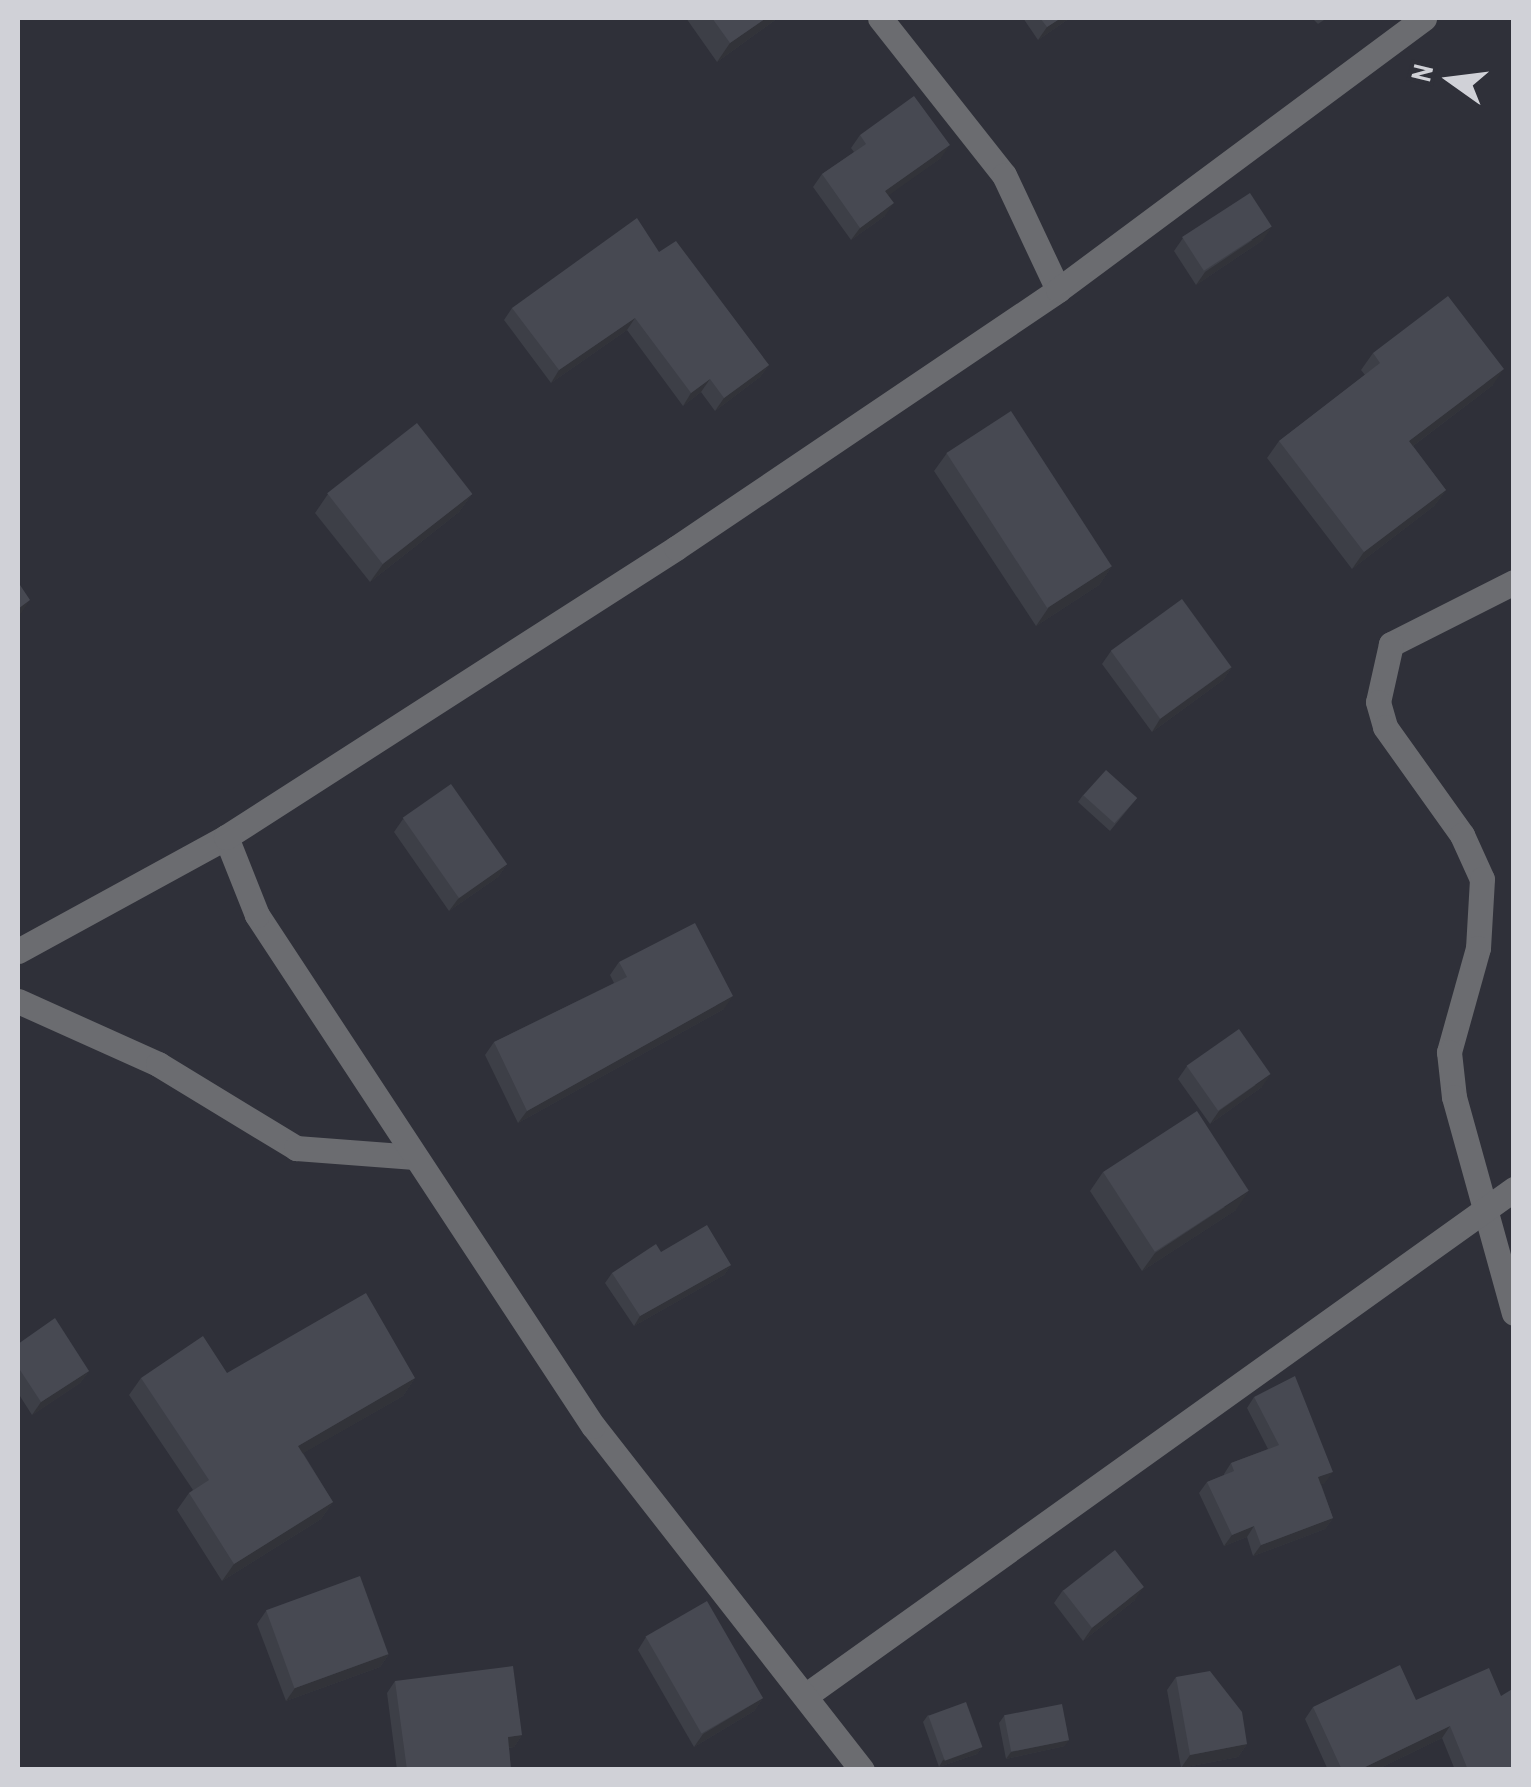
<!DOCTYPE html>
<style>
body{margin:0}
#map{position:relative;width:1531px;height:1787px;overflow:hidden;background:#2f3039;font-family:"Archivo Narrow",sans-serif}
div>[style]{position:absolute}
.minor>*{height:25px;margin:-12.5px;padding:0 12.5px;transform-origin:12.5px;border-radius:12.5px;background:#6b6c70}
.wall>*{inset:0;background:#3d3f47}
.shaded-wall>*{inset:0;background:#323339}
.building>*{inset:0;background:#474952;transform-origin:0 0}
span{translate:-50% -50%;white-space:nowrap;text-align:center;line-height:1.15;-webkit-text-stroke:9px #2f3039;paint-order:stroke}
.frame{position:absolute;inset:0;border:20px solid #d0d1d7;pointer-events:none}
.north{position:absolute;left:1401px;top:30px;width:100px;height:100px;-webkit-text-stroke:8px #2f3039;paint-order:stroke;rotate:284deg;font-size:28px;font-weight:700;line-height:40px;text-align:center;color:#d0d1d7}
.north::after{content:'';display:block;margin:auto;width:35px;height:45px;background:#d0d1d7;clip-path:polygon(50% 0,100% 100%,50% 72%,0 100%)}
</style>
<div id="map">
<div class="minor">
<div style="left:880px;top:18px;width:200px;rotate:51.7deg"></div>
<div style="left:1004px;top:175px;width:127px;rotate:64.8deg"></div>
<div style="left:1514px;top:582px;width:138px;rotate:153.2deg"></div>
<div style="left:1391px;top:644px;width:59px;rotate:102.6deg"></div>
<div style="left:1378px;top:702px;width:26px;rotate:74deg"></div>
<div style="left:1385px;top:727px;width:133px;rotate:54.5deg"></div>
<div style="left:1462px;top:835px;width:48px;rotate:65.6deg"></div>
<div style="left:1482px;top:879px;width:69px;rotate:93.3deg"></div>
<div style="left:1478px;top:948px;width:108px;rotate:105.6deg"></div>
<div style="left:1449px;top:1052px;width:45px;rotate:83.7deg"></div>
<div style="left:1454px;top:1097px;width:224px;rotate:74.5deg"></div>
<div style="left:18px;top:951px;width:237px;rotate:-28.7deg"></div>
<div style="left:18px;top:1001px;width:154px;rotate:24.2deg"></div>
<div style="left:158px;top:1064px;width:162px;rotate:31.3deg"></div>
<div style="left:296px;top:1148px;width:119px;rotate:4.3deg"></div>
<div style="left:805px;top:1696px;width:872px;rotate:-35.57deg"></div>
<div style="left:862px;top:1770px;width:437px;rotate:-128deg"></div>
<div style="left:593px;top:1426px;width:612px;rotate:-123.33deg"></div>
<div style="left:257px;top:915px;width:84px;rotate:-111.7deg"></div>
<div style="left:226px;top:837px;width:535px;rotate:-32.71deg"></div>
<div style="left:676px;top:548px;width:461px;rotate:-34deg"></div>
<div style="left:1058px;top:290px;width:456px;rotate:-36.6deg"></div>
</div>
<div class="wall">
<div style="clip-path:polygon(686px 18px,778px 18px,717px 62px)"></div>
<div style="clip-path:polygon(1023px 18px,1070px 18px,1038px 40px)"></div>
<div style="clip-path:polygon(1312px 18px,1327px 18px,1318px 24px)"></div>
<div style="clip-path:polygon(860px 135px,941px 158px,888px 195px,885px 216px,851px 240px,813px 187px,822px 174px,854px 152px,851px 148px)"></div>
<div style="clip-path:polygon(1183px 238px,1263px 240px,1196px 285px,1174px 251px)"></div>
<div style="clip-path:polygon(659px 252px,769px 365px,760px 377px,715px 411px,701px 392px,683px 406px,627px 330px,551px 383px,504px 320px,512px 308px)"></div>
<div style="clip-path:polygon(1373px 353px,1493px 385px,1413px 446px,1446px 490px,1434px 506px,1352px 569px,1267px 458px,1279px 441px,1365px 375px,1361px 370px)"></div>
<div style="clip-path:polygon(947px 453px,1112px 566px,1099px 585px,1036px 626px,934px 471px)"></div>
<div style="clip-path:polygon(328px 494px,472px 494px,459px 512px,370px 582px,315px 513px)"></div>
<div style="clip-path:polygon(1111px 651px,1232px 667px,1223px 680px,1152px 732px,1102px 664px)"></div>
<div style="clip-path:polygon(1083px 795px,1137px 798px,1110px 831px,1078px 802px)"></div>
<div style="clip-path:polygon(403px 819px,507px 864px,498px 877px,449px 911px,394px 832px)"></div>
<div style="clip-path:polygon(619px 962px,724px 1009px,518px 1123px,485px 1055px,494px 1042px,614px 983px,610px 975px)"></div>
<div style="clip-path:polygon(1187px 1066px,1262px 1087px,1210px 1124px,1178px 1079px)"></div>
<div style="clip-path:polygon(1103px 1172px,1236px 1210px,1142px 1271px,1090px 1191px)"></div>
<div style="clip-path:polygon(731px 1265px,724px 1275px,634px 1326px,605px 1283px,612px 1273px)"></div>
<div style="clip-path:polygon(18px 1344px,89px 1371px,80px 1383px,32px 1415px,18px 1393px)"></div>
<div style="clip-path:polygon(227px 1373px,415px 1378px,403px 1396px,303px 1453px,333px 1502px,321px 1519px,222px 1581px,177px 1510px,189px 1493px,193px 1490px,129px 1395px,141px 1378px)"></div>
<div style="clip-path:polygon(1254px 1397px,1325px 1483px,1321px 1484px,1333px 1518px,1325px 1529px,1253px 1556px,1247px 1537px,1224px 1546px,1199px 1493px,1207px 1482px,1224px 1475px,1224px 1474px,1231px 1463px,1268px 1449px,1247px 1408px)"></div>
<div style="clip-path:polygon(1063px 1590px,1135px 1600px,1083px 1641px,1054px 1603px)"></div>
<div style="clip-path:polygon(266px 1611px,389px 1654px,380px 1667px,286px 1701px,257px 1624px)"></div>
<div style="clip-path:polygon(646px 1637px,763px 1698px,754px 1711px,694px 1747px,638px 1650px)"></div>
<div style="clip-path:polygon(1176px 1677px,1247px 1744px,1238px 1757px,1181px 1768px,1167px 1690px)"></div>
<div style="clip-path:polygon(395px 1681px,522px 1735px,514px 1747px,509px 1748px,511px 1770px,397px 1770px,387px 1693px)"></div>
<div style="clip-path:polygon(1416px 1700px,1514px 1770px,1455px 1770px,1442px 1738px,1376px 1770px,1328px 1770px,1305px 1719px,1313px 1707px)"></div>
<div style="clip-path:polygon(928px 1715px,982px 1747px,977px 1754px,939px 1767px,923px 1722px)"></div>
<div style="clip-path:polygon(1004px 1716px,1065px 1746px,1006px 1759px,999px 1723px)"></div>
</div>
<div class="shaded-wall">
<div style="clip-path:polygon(766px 18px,778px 18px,717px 62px,730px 43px)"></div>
<div style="clip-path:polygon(1061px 18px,1070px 18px,1038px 40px,1047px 27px)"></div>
<div style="clip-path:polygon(950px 145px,941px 158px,877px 204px,885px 191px)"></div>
<div style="clip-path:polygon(894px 203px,885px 216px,851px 240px,860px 228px)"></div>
<div style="clip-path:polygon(1272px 227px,1263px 240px,1196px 285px,1205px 272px)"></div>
<div style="clip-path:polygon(635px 318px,627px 330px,551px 383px,559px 370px)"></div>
<div style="clip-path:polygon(769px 365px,760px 377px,715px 411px,724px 398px)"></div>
<div style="clip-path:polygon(1504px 369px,1493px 385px,1397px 458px,1409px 441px)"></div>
<div style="clip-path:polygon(710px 379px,701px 392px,683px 406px,691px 393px)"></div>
<div style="clip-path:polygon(1446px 490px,1434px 506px,1352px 569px,1364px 552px)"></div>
<div style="clip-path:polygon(472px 494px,459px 512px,370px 582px,383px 564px)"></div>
<div style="clip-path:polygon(1112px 566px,1099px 585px,1036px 626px,1049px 607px)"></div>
<div style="clip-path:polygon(30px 600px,18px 618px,18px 609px)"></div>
<div style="clip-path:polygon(1232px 667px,1223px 680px,1152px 732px,1160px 719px)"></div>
<div style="clip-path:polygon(507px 864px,498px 877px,449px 911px,458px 899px)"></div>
<div style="clip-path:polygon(733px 996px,724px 1009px,518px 1123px,527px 1111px)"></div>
<div style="clip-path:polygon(1271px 1074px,1262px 1087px,1210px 1124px,1219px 1111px)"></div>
<div style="clip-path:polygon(1249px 1191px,1236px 1210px,1142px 1271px,1155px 1253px)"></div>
<div style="clip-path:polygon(731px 1265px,724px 1275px,634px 1326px,640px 1316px)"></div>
<div style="clip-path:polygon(89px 1371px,80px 1383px,32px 1415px,41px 1402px)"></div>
<div style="clip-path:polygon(415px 1378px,403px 1396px,286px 1463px,298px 1446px)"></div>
<div style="clip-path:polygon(1333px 1472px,1325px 1483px,1311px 1488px,1318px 1477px)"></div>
<div style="clip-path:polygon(333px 1502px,321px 1519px,222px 1581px,234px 1564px)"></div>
<div style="clip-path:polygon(1333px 1518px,1325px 1529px,1253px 1556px,1261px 1545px)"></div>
<div style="clip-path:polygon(1254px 1526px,1247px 1537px,1224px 1546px,1232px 1535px)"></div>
<div style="clip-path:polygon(1144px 1587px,1135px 1600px,1083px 1641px,1092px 1628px)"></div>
<div style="clip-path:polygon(389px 1654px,380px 1667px,286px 1701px,295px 1688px)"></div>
<div style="clip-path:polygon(763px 1698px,754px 1711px,694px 1747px,703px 1734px)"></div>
<div style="clip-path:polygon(1450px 1726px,1442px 1738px,1376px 1770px,1359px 1770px)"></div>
<div style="clip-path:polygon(522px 1735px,514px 1747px,499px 1749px,508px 1737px)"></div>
<div style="clip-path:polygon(1069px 1740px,1065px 1746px,1006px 1759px,1011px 1752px)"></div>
<div style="clip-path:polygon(1247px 1744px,1238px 1757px,1181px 1768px,1190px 1755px)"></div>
<div style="clip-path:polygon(982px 1747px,977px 1754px,939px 1767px,943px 1760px)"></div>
</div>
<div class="building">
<div style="clip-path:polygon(712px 18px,766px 18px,730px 43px)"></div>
<div style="clip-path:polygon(1040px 18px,1061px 18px,1047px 27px)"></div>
<div style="clip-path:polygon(914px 96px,950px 145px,885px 191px,894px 203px,860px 228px,822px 174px,866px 144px,860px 135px)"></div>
<div style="left:1250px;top:193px;width:40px;height:81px;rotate:57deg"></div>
<div style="clip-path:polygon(637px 218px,659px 252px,676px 241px,769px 365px,724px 398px,710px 379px,691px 393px,635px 318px,559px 370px,512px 308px)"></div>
<div style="clip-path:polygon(1448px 296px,1504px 369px,1409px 441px,1446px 490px,1364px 552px,1279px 441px,1380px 363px,1373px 353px)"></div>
<div style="left:1011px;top:411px;width:185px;height:77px;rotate:57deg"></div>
<div style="left:417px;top:423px;width:90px;height:114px;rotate:52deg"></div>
<div style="clip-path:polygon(18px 582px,30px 600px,18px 609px)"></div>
<div style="left:1182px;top:599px;width:84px;height:88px;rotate:54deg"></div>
<div style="left:1106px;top:770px;width:42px;height:34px;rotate:42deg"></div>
<div style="left:451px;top:784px;width:98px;height:59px;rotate:55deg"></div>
<div style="clip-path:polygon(695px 923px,733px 996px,527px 1111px,494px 1042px,627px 977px,619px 962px)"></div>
<div style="left:1239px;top:1029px;width:55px;height:64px;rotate:55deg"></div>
<div style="left:1197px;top:1111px;width:95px;height:112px;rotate:57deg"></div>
<div style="clip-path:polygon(707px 1225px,731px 1265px,640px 1316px,612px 1273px,656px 1244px,661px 1252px)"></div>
<div style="clip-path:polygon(366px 1293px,415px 1378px,298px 1446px,333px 1502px,234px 1564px,189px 1493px,209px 1480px,141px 1378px,203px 1336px,227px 1373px)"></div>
<div style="clip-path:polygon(55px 1318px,89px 1371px,41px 1402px,18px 1367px,18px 1344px)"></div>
<div style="clip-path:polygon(1295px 1376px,1333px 1472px,1318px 1477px,1333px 1518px,1261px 1545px,1254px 1526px,1232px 1535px,1207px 1482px,1234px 1471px,1231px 1463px,1279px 1445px,1254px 1397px)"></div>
<div style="left:1115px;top:1550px;width:47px;height:66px;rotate:52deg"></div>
<div style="left:360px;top:1576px;width:83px;height:100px;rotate:70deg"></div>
<div style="left:707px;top:1601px;width:112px;height:71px;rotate:60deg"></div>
<div style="clip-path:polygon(1400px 1665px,1416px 1700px,1489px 1668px,1501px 1696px,1514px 1688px,1514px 1770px,1468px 1770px,1450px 1726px,1359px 1770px,1342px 1770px,1313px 1707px)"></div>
<div style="clip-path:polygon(513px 1666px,522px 1735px,508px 1737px,511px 1770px,407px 1770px,395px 1681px)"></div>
<div style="clip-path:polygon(1210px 1671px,1242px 1712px,1247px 1744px,1190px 1755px,1176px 1677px)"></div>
<div style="left:966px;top:1702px;width:48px;height:40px;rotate:70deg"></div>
<div style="left:1062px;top:1704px;width:37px;height:59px;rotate:79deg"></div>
</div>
<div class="frame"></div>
<div class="north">N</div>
</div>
